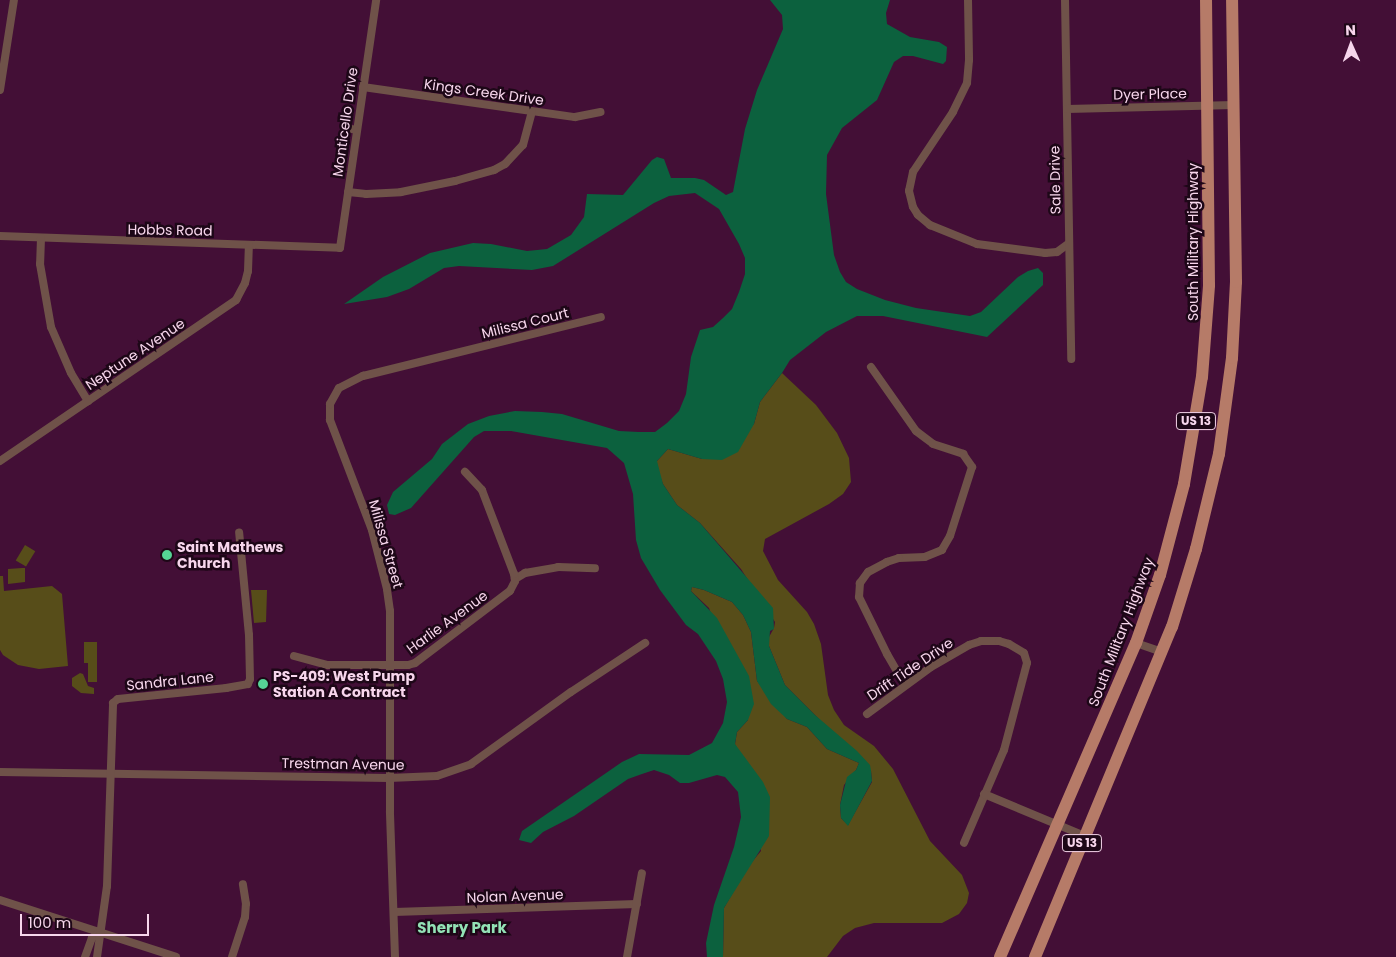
<!DOCTYPE html>
<style>
body{margin:0}
#map{position:relative;width:1396px;height:957px;overflow:hidden;background:#430f36;font-family:Poppins,sans-serif}
div>[style]{position:absolute}
.green>*{inset:0;background:#574d19;transform-origin:0 0}
.water>*{inset:0;background:#0c613e}
.street>*{height:8px;margin:-4px;padding:0 4px;transform-origin:4px;border-radius:4px;background:#6f5249}
.primary>*{height:12px;margin:-6px;padding:0 6px;transform-origin:6px;border-radius:6px;background:#b67b68}
.dots>*{width:14px;height:14px;translate:-50% -50%;box-sizing:border-box;border:2px solid #1d0717;border-radius:50%}
span{translate:-50% -50%;white-space:nowrap;text-align:center;line-height:1.15;-webkit-text-stroke:5px #1d0717;paint-order:stroke}
.shield-label span{padding:1px 4px;background:#1d0717;border:1px solid;border-radius:4px;-webkit-text-stroke-width:0}
.shield-label{font-size:12px;color:#f7d6ec;font-weight:700}
.street-label{font-size:14px;color:#f7d6ec}
.poi-label{font-size:14px;color:#f7d6ec;font-weight:700}
.left{translate:0 -50%;text-align:left}
.neighbourhood-label{font-size:15px;color:#93e2b6;font-weight:700}
.north{position:absolute;left:1326px;top:20px;width:50px;height:50px;-webkit-text-stroke:4px #1d0717;paint-order:stroke;rotate:358deg;font-size:14px;font-weight:700;line-height:20px;text-align:center;color:#f7d6ec}
.north::after{content:'';display:block;margin:auto;width:18px;height:22px;background:#f7d6ec;clip-path:polygon(50% 0,100% 100%,50% 72%,0 100%)}
.scale{position:absolute;left:20px;top:914px;width:129px;height:22px;box-sizing:border-box;border:2px solid #f7d6ec;border-top:0;padding-left:6px;font-size:15px;line-height:18px;white-space:nowrap;color:#f7d6ec;-webkit-text-stroke:4px #1d0717;paint-order:stroke}
</style>
<div id="map">
<div class="green">
<div style="clip-path:polygon(782px 373px,816px 405px,837px 433px,849px 458px,851px 482px,843px 494px,829px 504px,765px 539px,763px 551px,778px 580px,807px 612px,814px 624px,821px 644px,828px 695px,834px 710px,844px 725px,874px 746px,893px 769px,930px 841px,962px 875px,969px 893px,967px 903px,959px 914px,942px 923px,874px 923px,855px 928px,843px 936px,827px 957px,723px 957px,724px 908px,747px 868px,761px 851px,735px 744px,737px 732px,748px 720px,709px 608px,691px 591px,692px 587px,704px 590px,732px 602px,743px 615px,751px 632px,757px 681px,787px 719px,807px 727px,827px 749px,859px 763px,856px 770px,844px 785px,840px 805px,841px 818px,848px 825px,872px 782px,871px 771px,785px 685px,769px 646px,769px 637px,774px 628px,775px 622px,741px 569px,700px 523px,677px 505px,663px 484px,657px 469px,657px 461px,668px 449px,702px 459px,754px 424px,760px 402px)"></div>
<div style="left:25px;top:545px;width:12px;height:18px;rotate:31deg"></div>
<div style="clip-path:polygon(22px 568px,25px 568px,25px 582px,8px 584px,8px 569px)"></div>
<div style="clip-path:polygon(0 576px,3px 576px,4px 591px,52px 586px,62px 594px,68px 666px,39px 669px,18px 665px,3px 655px,0 650px)"></div>
<div style="clip-path:polygon(251px 590px,267px 590px,266px 622px,254px 623px)"></div>
<div style="clip-path:polygon(84px 642px,97px 642px,97px 682px,88px 682px,88px 663px,84px 663px)"></div>
<div style="clip-path:polygon(80px 673px,83px 674px,88px 686px,94px 688px,94px 694px,81px 693px,72px 686px,72px 678px)"></div>
</div>
<div class="water">
<div style="clip-path:polygon(770px 0,890px 0,886px 13px,887px 24px,910px 37px,939px 42px,947px 47px,946px 61px,943px 64px,913px 56px,903px 56px,894px 62px,877px 100px,842px 128px,827px 155px,826px 194px,834px 255px,840px 272px,846px 282px,857px 289px,885px 300px,916px 308px,970px 316px,981px 312px,1018px 277px,1028px 271px,1038px 268px,1043px 273px,1043px 285px,987px 337px,883px 316px,857px 316px,826px 332px,790px 360px,782px 373px,760px 402px,754px 424px,738px 452px,722px 460px,702px 459px,668px 449px,657px 461px,663px 484px,677px 505px,700px 523px,773px 608px,774px 629px,770px 631px,769px 646px,785px 685px,815px 715px,857px 751px,870px 765px,871px 771px,872px 781px,848px 826px,841px 818px,840px 805px,847px 777px,856px 770px,859px 763px,827px 749px,807px 727px,787px 719px,771px 704px,757px 681px,751px 632px,743px 615px,732px 602px,704px 590px,692px 587px,691px 591px,717px 618px,749px 676px,754px 704px,748px 720px,737px 732px,735px 744px,763px 782px,770px 797px,769px 836px,724px 908px,723px 957px,707px 957px,706px 943px,714px 905px,734px 847px,741px 817px,738px 792px,725px 777px,717px 775px,689px 783px,680px 783px,669px 775px,654px 770px,642px 774px,628px 779px,574px 816px,543px 832px,531px 843px,519px 840px,522px 831px,622px 762px,639px 754px,689px 755px,712px 743px,723px 723px,727px 702px,723px 679px,716px 661px,698px 634px,686px 625px,660px 590px,641px 558px,636px 540px,633px 494px,624px 463px,607px 448px,511px 431px,484px 431px,474px 437px,411px 508px,395px 515px,389px 514px,387px 505px,393px 492px,432px 459px,442px 444px,468px 424px,489px 416px,515px 411px,542px 412px,562px 414px,619px 431px,639px 432px,655px 432px,667px 423px,679px 411px,686px 394px,691px 357px,700px 330px,713px 327px,723px 318px,732px 309px,739px 292px,745px 274px,745px 258px,739px 244px,719px 209px,695px 193px,669px 196px,654px 203px,553px 266px,532px 270px,459px 266px,444px 268px,409px 289px,387px 297px,344px 304px,383px 277px,430px 253px,473px 243px,491px 244px,527px 251px,547px 249px,571px 235px,584px 217px,587px 194px,623px 195px,652px 160px,657px 157px,664px 159px,671px 178px,695px 178px,704px 180px,726px 195px,733px 192px,745px 129px,757px 90px,783px 29px,782px 15px)"></div>
</div>
<div class="street">
<div style="left:968px;top:0;width:60px;rotate:89deg"></div>
<div style="left:969px;top:60px;width:23px;rotate:95deg"></div>
<div style="left:967px;top:83px;width:32px;rotate:116deg"></div>
<div style="left:953px;top:112px;width:72px;rotate:123.7deg"></div>
<div style="left:913px;top:172px;width:19px;rotate:102deg"></div>
<div style="left:909px;top:191px;width:16px;rotate:76deg"></div>
<div style="left:913px;top:207px;width:9px;rotate:58deg"></div>
<div style="left:918px;top:215px;width:16px;rotate:40deg"></div>
<div style="left:930px;top:225px;width:51px;rotate:22deg"></div>
<div style="left:977px;top:244px;width:69px;rotate:7.5deg"></div>
<div style="left:1045px;top:253px;width:12px;rotate:-5deg"></div>
<div style="left:1057px;top:252px;width:14px;rotate:-36deg"></div>
<div style="left:1065px;top:0;width:359px;rotate:89deg"></div>
<div style="left:363px;top:87px;width:214px;rotate:8.1deg"></div>
<div style="left:575px;top:117px;width:26px;rotate:-11deg"></div>
<div style="left:0;top:90px;width:91px;rotate:-81.2deg"></div>
<div style="left:1067px;top:109px;width:167px;rotate:-1.4deg"></div>
<div style="left:345px;top:128px;width:12px;rotate:9deg"></div>
<div style="left:348px;top:192px;width:18px;rotate:6deg"></div>
<div style="left:366px;top:194px;width:35px;rotate:-3deg"></div>
<div style="left:401px;top:192px;width:55px;rotate:-11.5deg"></div>
<div style="left:455px;top:181px;width:41px;rotate:-15.8deg"></div>
<div style="left:494px;top:170px;width:13px;rotate:-29deg"></div>
<div style="left:505px;top:164px;width:26px;rotate:-47deg"></div>
<div style="left:523px;top:145px;width:34px;rotate:-75deg"></div>
<div style="left:0;top:236px;width:340px;rotate:2deg"></div>
<div style="left:340px;top:248px;width:251px;rotate:-81.7deg"></div>
<div style="left:41px;top:238px;width:26px;rotate:92deg"></div>
<div style="left:40px;top:264px;width:64px;rotate:80.1deg"></div>
<div style="left:51px;top:327px;width:50px;rotate:66.5deg"></div>
<div style="left:71px;top:373px;width:33px;rotate:59deg"></div>
<div style="left:871px;top:367px;width:78px;rotate:54.9deg"></div>
<div style="left:916px;top:431px;width:21px;rotate:37deg"></div>
<div style="left:933px;top:444px;width:32px;rotate:18deg"></div>
<div style="left:963px;top:454px;width:16px;rotate:55deg"></div>
<div style="left:972px;top:467px;width:72px;rotate:107.7deg"></div>
<div style="left:950px;top:536px;width:16px;rotate:120deg"></div>
<div style="left:942px;top:550px;width:18px;rotate:158deg"></div>
<div style="left:925px;top:557px;width:26px;rotate:178deg"></div>
<div style="left:899px;top:558px;width:13px;rotate:162deg"></div>
<div style="left:887px;top:562px;width:21px;rotate:152deg"></div>
<div style="left:868px;top:572px;width:14px;rotate:126deg"></div>
<div style="left:860px;top:583px;width:14px;rotate:94deg"></div>
<div style="left:859px;top:597px;width:64px;rotate:63.8deg"></div>
<div style="left:887px;top:654px;width:36px;rotate:60deg"></div>
<div style="left:0;top:461px;width:286px;rotate:-34.3deg"></div>
<div style="left:236px;top:300px;width:19px;rotate:-62deg"></div>
<div style="left:245px;top:283px;width:12px;rotate:-76deg"></div>
<div style="left:248px;top:271px;width:26px;rotate:-88deg"></div>
<div style="left:515px;top:579px;width:12px;rotate:-31deg"></div>
<div style="left:525px;top:573px;width:34px;rotate:-10deg"></div>
<div style="left:558px;top:567px;width:37px;rotate:2deg"></div>
<div style="left:1136px;top:643px;width:28px;rotate:19deg"></div>
<div style="left:294px;top:656px;width:35px;rotate:15deg"></div>
<div style="left:328px;top:665px;width:80px"></div>
<div style="left:408px;top:665px;width:7px;rotate:-16deg"></div>
<div style="left:415px;top:663px;width:119px;rotate:-37.2deg"></div>
<div style="left:510px;top:591px;width:11px;rotate:-63deg"></div>
<div style="left:515px;top:581px;width:7px;rotate:-98deg"></div>
<div style="left:514px;top:574px;width:90px;rotate:-110.9deg"></div>
<div style="left:482px;top:490px;width:25px;rotate:-133deg"></div>
<div style="left:867px;top:714px;width:79px;rotate:-36.3deg"></div>
<div style="left:931px;top:667px;width:44px;rotate:-30.1deg"></div>
<div style="left:969px;top:645px;width:13px;rotate:-18deg"></div>
<div style="left:981px;top:641px;width:18px"></div>
<div style="left:999px;top:641px;width:10px;rotate:17deg"></div>
<div style="left:1009px;top:644px;width:17px;rotate:31deg"></div>
<div style="left:1024px;top:653px;width:10px;rotate:73deg"></div>
<div style="left:1027px;top:663px;width:90px;rotate:104.8deg"></div>
<div style="left:1004px;top:750px;width:101px;rotate:113.3deg"></div>
<div style="left:0;top:772px;width:389px;rotate:0.9deg"></div>
<div style="left:389px;top:778px;width:48px;rotate:-2.4deg"></div>
<div style="left:437px;top:776px;width:36px;rotate:-19deg"></div>
<div style="left:471px;top:764px;width:123px;rotate:-35.8deg"></div>
<div style="left:571px;top:692px;width:89px;rotate:-33.5deg"></div>
<div style="left:984px;top:794px;width:109px;rotate:22.6deg"></div>
<div style="left:0;top:900px;width:185px;rotate:17.9deg"></div>
<div style="left:394px;top:912px;width:243px;rotate:-1.9deg"></div>
<div style="left:85px;top:957px;width:20px;rotate:-70deg"></div>
<div style="left:92px;top:938px;width:10px;rotate:-37deg"></div>
<div style="left:97px;top:957px;width:72px;rotate:-82deg"></div>
<div style="left:107px;top:886px;width:183px;rotate:-88.1deg"></div>
<div style="left:113px;top:703px;width:6px;rotate:-39deg"></div>
<div style="left:118px;top:699px;width:109px;rotate:-5.8deg"></div>
<div style="left:226px;top:688px;width:22px;rotate:-10deg"></div>
<div style="left:248px;top:684px;width:5px;rotate:-68deg"></div>
<div style="left:250px;top:679px;width:44px;rotate:-91.3deg"></div>
<div style="left:249px;top:635px;width:103px;rotate:-95.5deg"></div>
<div style="left:232px;top:957px;width:42px;rotate:-72deg"></div>
<div style="left:245px;top:917px;width:13px;rotate:-86deg"></div>
<div style="left:246px;top:904px;width:20px;rotate:-99deg"></div>
<div style="left:395px;top:957px;width:146px;rotate:-92deg"></div>
<div style="left:390px;top:811px;width:200px;rotate:-90deg"></div>
<div style="left:390px;top:611px;width:22px;rotate:-98deg"></div>
<div style="left:387px;top:589px;width:61px;rotate:-104.3deg"></div>
<div style="left:372px;top:530px;width:118px;rotate:-110.9deg"></div>
<div style="left:330px;top:420px;width:16px;rotate:-90deg"></div>
<div style="left:330px;top:404px;width:18px;rotate:-61deg"></div>
<div style="left:339px;top:388px;width:27px;rotate:-27deg"></div>
<div style="left:363px;top:376px;width:245px;rotate:-13.9deg"></div>
<div style="left:627px;top:957px;width:85px;rotate:-79.9deg"></div>
</div>
<div class="primary">
<div style="left:1000px;top:957px;width:342px;rotate:-66.6deg"></div>
<div style="left:1136px;top:643px;width:72px;rotate:-70.6deg"></div>
<div style="left:1160px;top:575px;width:94px;rotate:-75.2deg"></div>
<div style="left:1184px;top:484px;width:109px;rotate:-80.5deg"></div>
<div style="left:1202px;top:377px;width:92px;rotate:-85.6deg"></div>
<div style="left:1209px;top:285px;width:285px;rotate:-90.6deg"></div>
<div style="left:1035px;top:957px;width:357px;rotate:-67.5deg"></div>
<div style="left:1172px;top:627px;width:82px;rotate:-72.9deg"></div>
<div style="left:1196px;top:549px;width:98px;rotate:-76.4deg"></div>
<div style="left:1219px;top:454px;width:97px;rotate:-82.3deg"></div>
<div style="left:1232px;top:358px;width:76px;rotate:-87deg"></div>
<div style="left:1236px;top:282px;width:282px;rotate:-90.8deg"></div>
</div>
<div class="dots">
<div style="left:167px;top:555px;background:#55d395"></div>
<div style="left:263px;top:684px;background:#55d395"></div>
</div>
<div class="shield-label">
<span style="left:1196px;top:421px">US 13</span>
<span style="left:1082px;top:843px">US 13</span>
</div>
<div class="street-label">
<span style="left:484px;top:92px;rotate:8deg">Kings Creek Drive</span>
<span style="left:1150px;top:94px;rotate:-1deg">Dyer Place</span>
<span style="left:345px;top:122px;rotate:-82deg">Monticello Drive</span>
<span style="left:1055px;top:180px;rotate:-91deg">Sale Drive</span>
<span style="left:170px;top:230px;rotate:1deg">Hobbs Road</span>
<span style="left:1193px;top:242px;rotate:-90deg">South Military Highway</span>
<span style="left:525px;top:323px;rotate:-14deg">Milissa Court</span>
<span style="left:135px;top:354px;rotate:-34deg">Neptune Avenue</span>
<span style="left:386px;top:544px;rotate:74deg">Milissa Street</span>
<span style="left:447px;top:622px;rotate:-36deg">Harlie Avenue</span>
<span style="left:1121px;top:632px;rotate:-69deg">South Military Highway</span>
<span style="left:910px;top:669px;rotate:-34deg">Drift Tide Drive</span>
<span style="left:170px;top:681px;rotate:-6deg">Sandra Lane</span>
<span style="left:343px;top:764px;rotate:1deg">Trestman Avenue</span>
<span style="left:515px;top:896px;rotate:-2deg">Nolan Avenue</span>
</div>
<div class="poi-label">
<span class="left" style="left:177px;top:555px">Saint Mathews<br>Church</span>
<span class="left" style="left:273px;top:684px">PS-409: West Pump<br>Station A Contract</span>
</div>
<div class="neighbourhood-label">
<span style="left:462px;top:928px">Sherry Park</span>
</div>
<div class="north">N</div>
<div class="scale">100 m</div>
</div>
